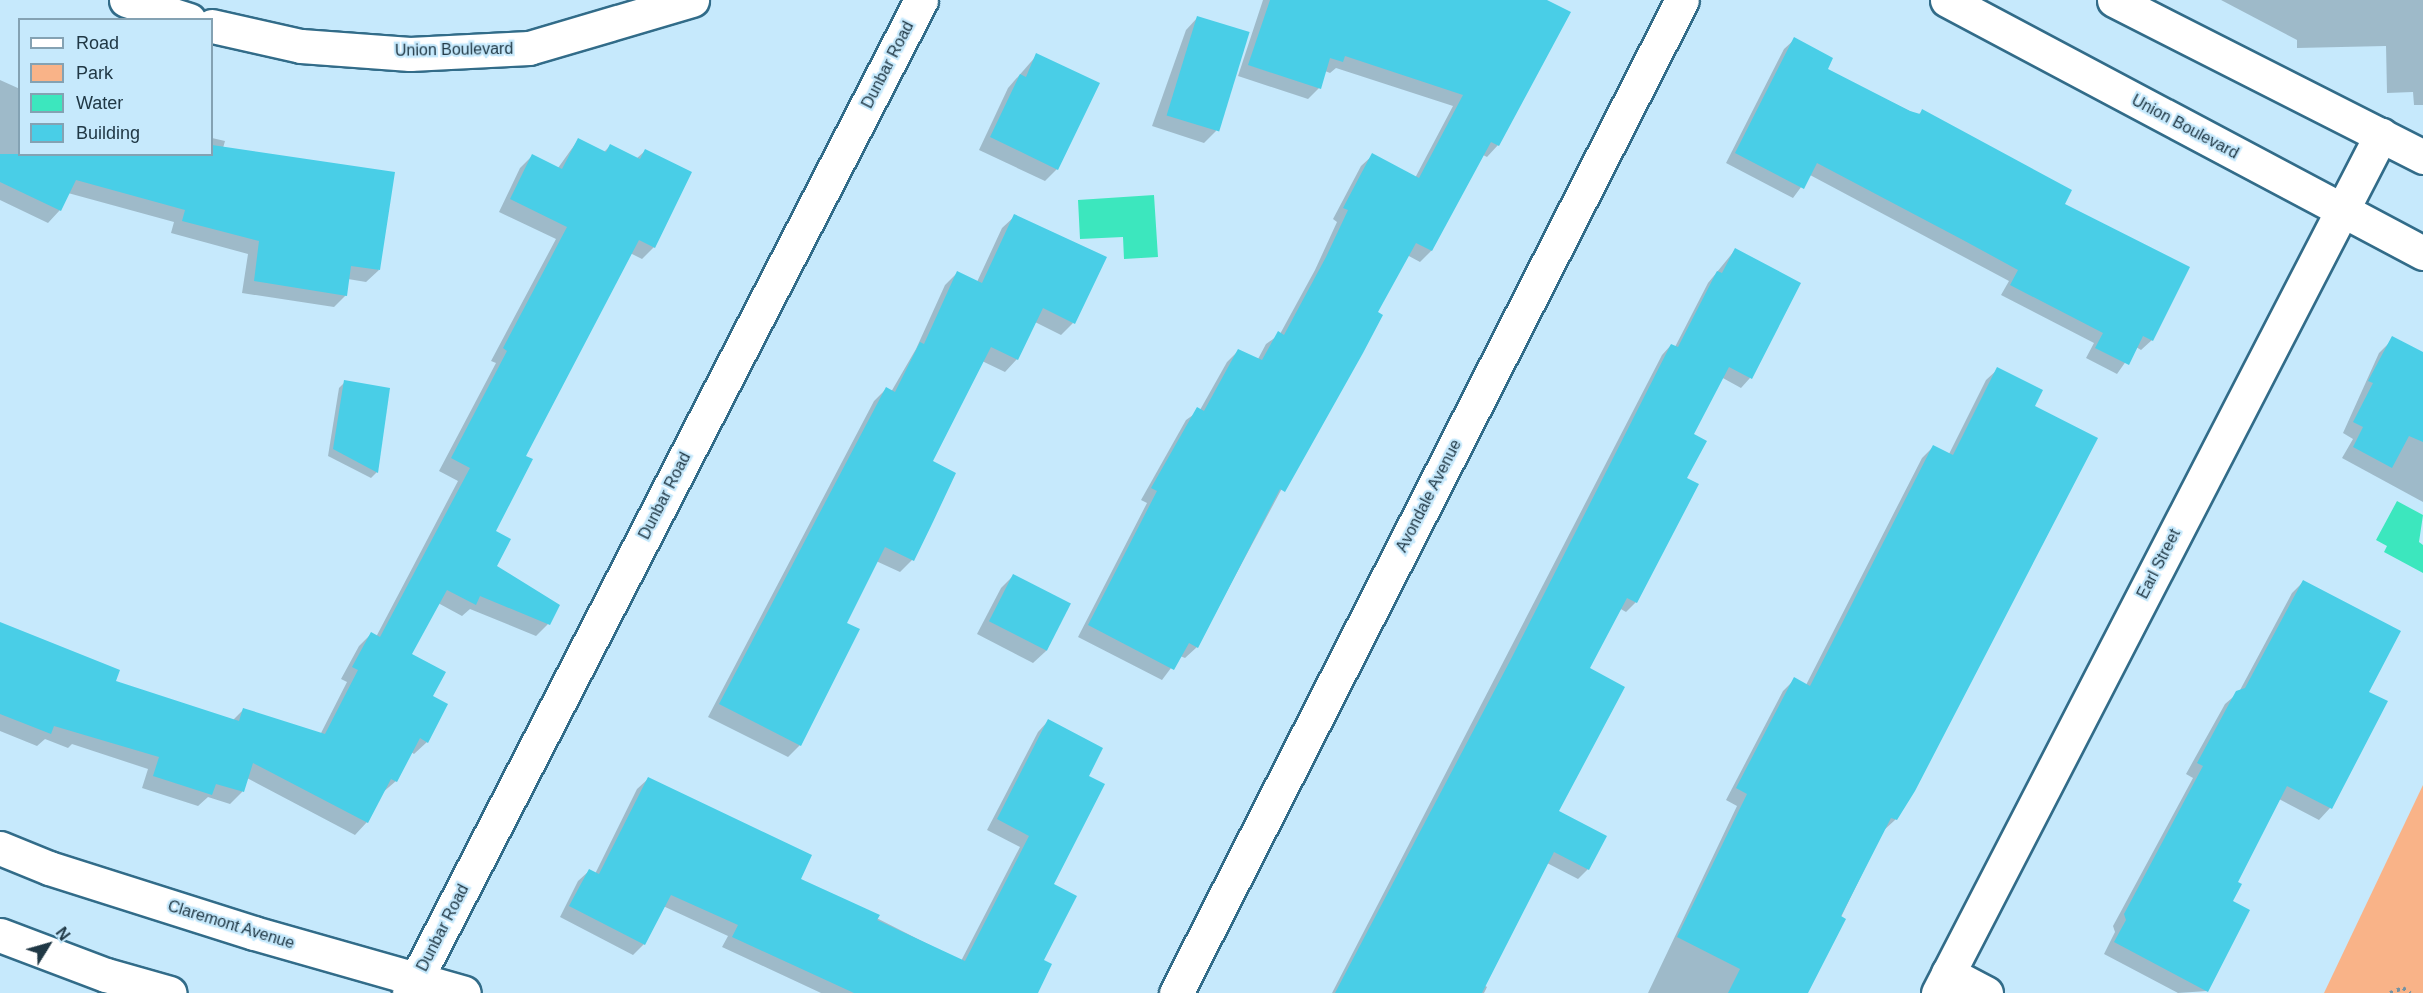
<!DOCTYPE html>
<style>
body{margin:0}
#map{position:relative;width:2423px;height:993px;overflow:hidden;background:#c6e9fc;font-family:Arial,sans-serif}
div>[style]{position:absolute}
.green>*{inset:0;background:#f9b388}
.water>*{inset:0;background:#3ce7be}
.shadow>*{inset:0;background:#0003}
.building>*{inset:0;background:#49cee7;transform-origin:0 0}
.path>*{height:4px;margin-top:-2px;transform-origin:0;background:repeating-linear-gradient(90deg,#7492a2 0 3px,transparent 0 7.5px)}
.roads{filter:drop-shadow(2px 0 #326c89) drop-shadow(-2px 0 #326c89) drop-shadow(0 2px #326c89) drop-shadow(0 -2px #326c89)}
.street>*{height:33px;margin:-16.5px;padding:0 16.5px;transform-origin:16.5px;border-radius:16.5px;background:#fff}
.secondary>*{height:33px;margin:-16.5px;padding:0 16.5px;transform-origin:16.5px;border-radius:16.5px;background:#fff}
span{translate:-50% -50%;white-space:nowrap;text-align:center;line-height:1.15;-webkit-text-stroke:4.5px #c6e9fc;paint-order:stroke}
.street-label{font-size:16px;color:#203845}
.legend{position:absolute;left:18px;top:18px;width:195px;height:138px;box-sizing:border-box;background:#c6e9fc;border:2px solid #84a2b3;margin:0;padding:8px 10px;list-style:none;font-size:18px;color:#203845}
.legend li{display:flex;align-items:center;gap:12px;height:30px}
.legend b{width:30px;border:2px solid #84a2b3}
.north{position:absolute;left:18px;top:915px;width:60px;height:60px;-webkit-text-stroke:4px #c6e9fc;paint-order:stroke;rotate:53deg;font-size:16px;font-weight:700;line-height:24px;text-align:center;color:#203845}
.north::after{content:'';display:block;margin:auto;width:21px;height:27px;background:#203845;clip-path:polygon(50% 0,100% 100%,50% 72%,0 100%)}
</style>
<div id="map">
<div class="green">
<div style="clip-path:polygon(2423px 785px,2423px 993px,2324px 993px)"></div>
</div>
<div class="water">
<div style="clip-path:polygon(1154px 195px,1158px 257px,1124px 259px,1123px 237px,1080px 239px,1078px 200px)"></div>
<div style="clip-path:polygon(2397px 501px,2423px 515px,2419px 542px,2423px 545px,2423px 573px,2384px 552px,2387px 546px,2376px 540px)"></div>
</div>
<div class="shadow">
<div style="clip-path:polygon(1263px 0,1544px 0,1498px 145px,1487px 157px,1483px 155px,1431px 251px,1420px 262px,1407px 255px,1197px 647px,1185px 658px,1180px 656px,1162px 680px,1078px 637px,1147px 503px,1141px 500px,1186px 420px,1200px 410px,1227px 362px,1238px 351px,1258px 359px,1266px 344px,1280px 334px,1315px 270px,1337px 222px,1333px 219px,1361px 166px,1373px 155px,1415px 178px,1453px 106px,1336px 68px,1330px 73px,1325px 71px,1319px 88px,1308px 99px,1238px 76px)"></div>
<div style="clip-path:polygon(2221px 0,2423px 0,2423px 105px,2414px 105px,2413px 92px,2387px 93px,2386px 46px,2297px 48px,2297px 40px)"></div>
<div style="clip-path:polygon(1198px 17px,1216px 131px,1204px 143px,1152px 126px,1186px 30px)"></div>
<div style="clip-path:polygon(1795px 39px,1826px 70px,1918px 115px,1922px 111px,2063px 205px,2152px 340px,2141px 350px,2136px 347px,2117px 374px,2086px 358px,2094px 343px,2001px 295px,2009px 281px,1810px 175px,1793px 198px,1726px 163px,1784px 49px)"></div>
<div style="clip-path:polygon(1037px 55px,1057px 169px,1045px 181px,979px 150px,1008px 88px)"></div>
<div style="clip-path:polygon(0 80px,20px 89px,20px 154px,212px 154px,212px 138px,225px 141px,223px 148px,379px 270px,366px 282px,348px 279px,346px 295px,334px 307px,242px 293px,248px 254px,171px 233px,174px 222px,68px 193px,60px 210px,48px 223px,0 200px)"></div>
<div style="clip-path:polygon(578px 140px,604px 152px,610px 146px,636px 159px,645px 151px,654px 247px,642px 259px,630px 253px,524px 456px,494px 532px,495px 567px,548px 624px,536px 636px,470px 609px,462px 616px,438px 603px,410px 654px,431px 697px,446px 704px,427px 742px,414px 754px,411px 752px,396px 781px,382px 793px,367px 822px,355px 835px,247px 778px,242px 792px,230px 804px,208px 797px,198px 806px,142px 788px,148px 769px,72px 744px,68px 748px,45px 739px,37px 746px,0 731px,0 623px,114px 682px,232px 721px,243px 710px,320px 735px,347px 682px,341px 679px,359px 646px,371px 634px,376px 637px,458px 481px,439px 471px,496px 363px,491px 361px,556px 239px,499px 212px,520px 168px,532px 156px,558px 168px)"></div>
<div style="clip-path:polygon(1015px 216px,1073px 323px,1061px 335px,1035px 322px,1017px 359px,1005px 372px,982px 361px,931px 462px,912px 560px,900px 572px,876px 561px,845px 623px,800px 745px,788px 757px,708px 717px,874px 401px,886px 389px,891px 392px,916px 349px,945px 285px,957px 273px,977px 282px,1002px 228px)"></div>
<div style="clip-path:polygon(1735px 250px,1750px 378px,1741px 388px,1721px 377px,1692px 435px,1685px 479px,1636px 602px,1626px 612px,1619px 608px,1588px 669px,1556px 812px,1588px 869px,1578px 879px,1547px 863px,1484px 985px,1487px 987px,1484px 993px,1332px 993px,1662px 355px,1671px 345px,1675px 347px,1708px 283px)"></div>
<div style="clip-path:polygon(2391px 341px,2423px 358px,2423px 502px,2342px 458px,2353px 439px,2343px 433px,2379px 353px)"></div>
<div style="clip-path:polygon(1998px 369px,2033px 407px,1913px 790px,1895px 820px,1883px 831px,1804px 993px,1648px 993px,1737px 806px,1726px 800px,1783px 691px,1795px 679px,1806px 685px,1922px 458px,1933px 447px,1949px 454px,1986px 380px)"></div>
<div style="clip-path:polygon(345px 382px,389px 389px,377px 472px,371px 478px,328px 456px,339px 388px)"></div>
<div style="clip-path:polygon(1013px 576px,1069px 604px,1046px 651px,1033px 663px,977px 634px,1001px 588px)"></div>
<div style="clip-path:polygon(2303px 582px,2367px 692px,2386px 702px,2330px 808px,2319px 820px,2279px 799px,2236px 883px,2207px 991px,2178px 993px,2104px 954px,2115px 932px,2113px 926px,2193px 778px,2186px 774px,2225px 704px,2239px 692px,2292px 593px)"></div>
<div style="clip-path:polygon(1048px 721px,1087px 776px,1052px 885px,1036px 993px,821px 993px,722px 947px,728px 936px,663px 906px,644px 944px,633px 955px,560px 917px,578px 881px,589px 871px,595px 874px,637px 789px,648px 779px,800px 879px,961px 961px,1020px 847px,987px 830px,1038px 732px)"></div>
</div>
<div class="building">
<div style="clip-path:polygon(1270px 0,1547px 0,1571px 12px,1499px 146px,1491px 142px,1432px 251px,1416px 243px,1378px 312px,1383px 315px,1363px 353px,1285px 492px,1280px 489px,1198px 648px,1189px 643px,1174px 670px,1088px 625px,1157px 491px,1151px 488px,1197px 407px,1204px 411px,1238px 349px,1262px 360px,1278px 331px,1284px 335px,1326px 257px,1348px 210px,1343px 208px,1372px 153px,1419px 178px,1463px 95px,1345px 56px,1343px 62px,1330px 58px,1321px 89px,1248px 65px)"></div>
<div style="left:1197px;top:16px;width:55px;height:104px;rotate:17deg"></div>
<div style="clip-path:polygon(1794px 37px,1833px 58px,1828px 69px,1910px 111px,1920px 114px,1922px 109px,2072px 190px,2065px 204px,2190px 267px,2153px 341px,2143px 336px,2129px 365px,2095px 348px,2103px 333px,2010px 285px,2018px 270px,1963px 240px,1817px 163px,1804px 189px,1735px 153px)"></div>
<div style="clip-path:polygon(1036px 53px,1100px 83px,1058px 170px,990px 137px,1020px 74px,1026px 77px)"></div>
<div style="clip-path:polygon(578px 138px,606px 152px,610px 144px,640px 159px,645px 149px,692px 172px,655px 248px,639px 240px,526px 456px,533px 459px,496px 531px,511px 539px,497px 566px,560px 605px,550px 625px,480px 596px,476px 605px,447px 590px,412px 654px,446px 672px,433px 696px,448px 704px,428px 743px,420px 738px,397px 782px,391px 779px,368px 823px,253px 763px,244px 792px,216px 784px,212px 795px,153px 776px,159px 757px,54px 726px,51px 734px,0 714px,0 622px,120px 670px,116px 681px,239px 721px,243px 708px,325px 734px,358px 670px,352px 667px,371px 632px,380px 637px,470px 468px,451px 458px,507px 351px,503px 348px,567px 227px,510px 199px,532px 154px,562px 169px)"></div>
<div style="clip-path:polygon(212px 145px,395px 172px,380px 270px,351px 266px,347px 296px,254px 281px,259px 241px,182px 221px,185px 210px,76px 180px,61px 211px,0 182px,0 154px,212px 154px)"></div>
<div style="clip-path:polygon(1014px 214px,1107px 257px,1075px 324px,1043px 308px,1018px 360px,991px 347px,933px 461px,956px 473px,932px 524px,914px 561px,885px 547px,847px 623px,860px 629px,801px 746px,719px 704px,886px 387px,895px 392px,920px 342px,924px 344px,957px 271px,982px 283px)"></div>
<div style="clip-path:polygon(1735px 248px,1801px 283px,1752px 379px,1729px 367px,1694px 434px,1707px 441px,1687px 478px,1699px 484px,1637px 603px,1627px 598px,1590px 668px,1625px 687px,1559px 811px,1607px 836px,1589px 870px,1554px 852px,1482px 993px,1335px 993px,1510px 661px,1671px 344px,1678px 347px,1717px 271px,1722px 273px)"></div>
<div style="clip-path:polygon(2392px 336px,2423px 352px,2423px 442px,2409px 436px,2392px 468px,2353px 447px,2363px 427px,2353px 422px,2373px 383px,2368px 381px)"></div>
<div style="clip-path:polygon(1997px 367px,2043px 390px,2035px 406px,2098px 438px,1915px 791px,1897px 820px,1891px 818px,1841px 916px,1846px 919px,1808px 993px,1728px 993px,1740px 969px,1677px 937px,1747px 794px,1736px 788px,1794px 677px,1810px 686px,1933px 445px,1953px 455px)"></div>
<div style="clip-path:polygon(344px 380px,390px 388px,378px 473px,333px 449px)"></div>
<div style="left:1013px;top:574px;width:65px;height:53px;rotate:27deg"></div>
<div style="clip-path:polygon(2303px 580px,2401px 631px,2369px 692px,2388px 701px,2332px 809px,2287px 786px,2238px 882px,2242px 884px,2233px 901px,2250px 910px,2208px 992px,2114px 942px,2126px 920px,2124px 914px,2203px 766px,2197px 763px,2236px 691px,2245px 688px)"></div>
<div style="clip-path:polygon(1048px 719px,1103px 748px,1089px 776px,1105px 784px,1054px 884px,1077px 896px,1044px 960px,1052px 964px,1038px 993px,854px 993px,732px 937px,738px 925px,671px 895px,645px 945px,569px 906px,589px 869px,599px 874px,648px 777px,812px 855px,801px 879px,880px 915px,877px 920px,965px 961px,1029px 836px,997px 819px)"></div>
</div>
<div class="path">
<div style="left:2390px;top:993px;width:14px;rotate:-21deg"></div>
<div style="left:2403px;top:988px;width:9px;rotate:36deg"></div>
</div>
<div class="roads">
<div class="street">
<div style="left:0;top:848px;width:53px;rotate:22.2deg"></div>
<div style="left:49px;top:868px;width:215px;rotate:17.6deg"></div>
<div style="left:254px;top:933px;width:218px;rotate:15.9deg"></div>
<div style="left:0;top:935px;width:113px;rotate:20.7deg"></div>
<div style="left:106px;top:975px;width:66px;rotate:15.7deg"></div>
<div style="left:1948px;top:973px;width:43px;rotate:27.8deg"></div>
<div style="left:409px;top:993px;width:1117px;rotate:-62.72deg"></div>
<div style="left:1176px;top:993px;width:1114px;rotate:-63deg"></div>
<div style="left:1938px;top:993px;width:966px;rotate:-62.69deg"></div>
</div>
<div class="secondary">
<div style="left:126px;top:0;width:66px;rotate:17.6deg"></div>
<div style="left:1947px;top:0;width:539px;rotate:27.99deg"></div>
<div style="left:2114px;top:0;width:347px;rotate:26.9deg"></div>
<div style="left:212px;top:26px;width:91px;rotate:12.7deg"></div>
<div style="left:301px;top:46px;width:109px;rotate:4.2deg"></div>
<div style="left:410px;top:54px;width:119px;rotate:-2.9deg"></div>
<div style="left:529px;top:48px;width:170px;rotate:-16.4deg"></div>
</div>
</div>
<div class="street-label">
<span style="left:454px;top:50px;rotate:-1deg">Union Boulevard</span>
<span style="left:888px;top:65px;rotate:-63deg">Dunbar Road</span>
<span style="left:2185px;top:127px;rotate:28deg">Union Boulevard</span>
<span style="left:665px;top:496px;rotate:-63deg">Dunbar Road</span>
<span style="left:1429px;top:496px;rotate:-63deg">Avondale Avenue</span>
<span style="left:2159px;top:564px;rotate:-63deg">Earl Street</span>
<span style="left:231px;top:925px;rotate:17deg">Claremont Avenue</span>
<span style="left:443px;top:928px;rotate:-63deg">Dunbar Road</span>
</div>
<ul class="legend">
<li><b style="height:8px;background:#fff"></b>Road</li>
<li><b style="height:16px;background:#f9b388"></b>Park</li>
<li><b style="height:16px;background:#3ce7be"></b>Water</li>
<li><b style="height:16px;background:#49cee7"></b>Building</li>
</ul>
<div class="north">N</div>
</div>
